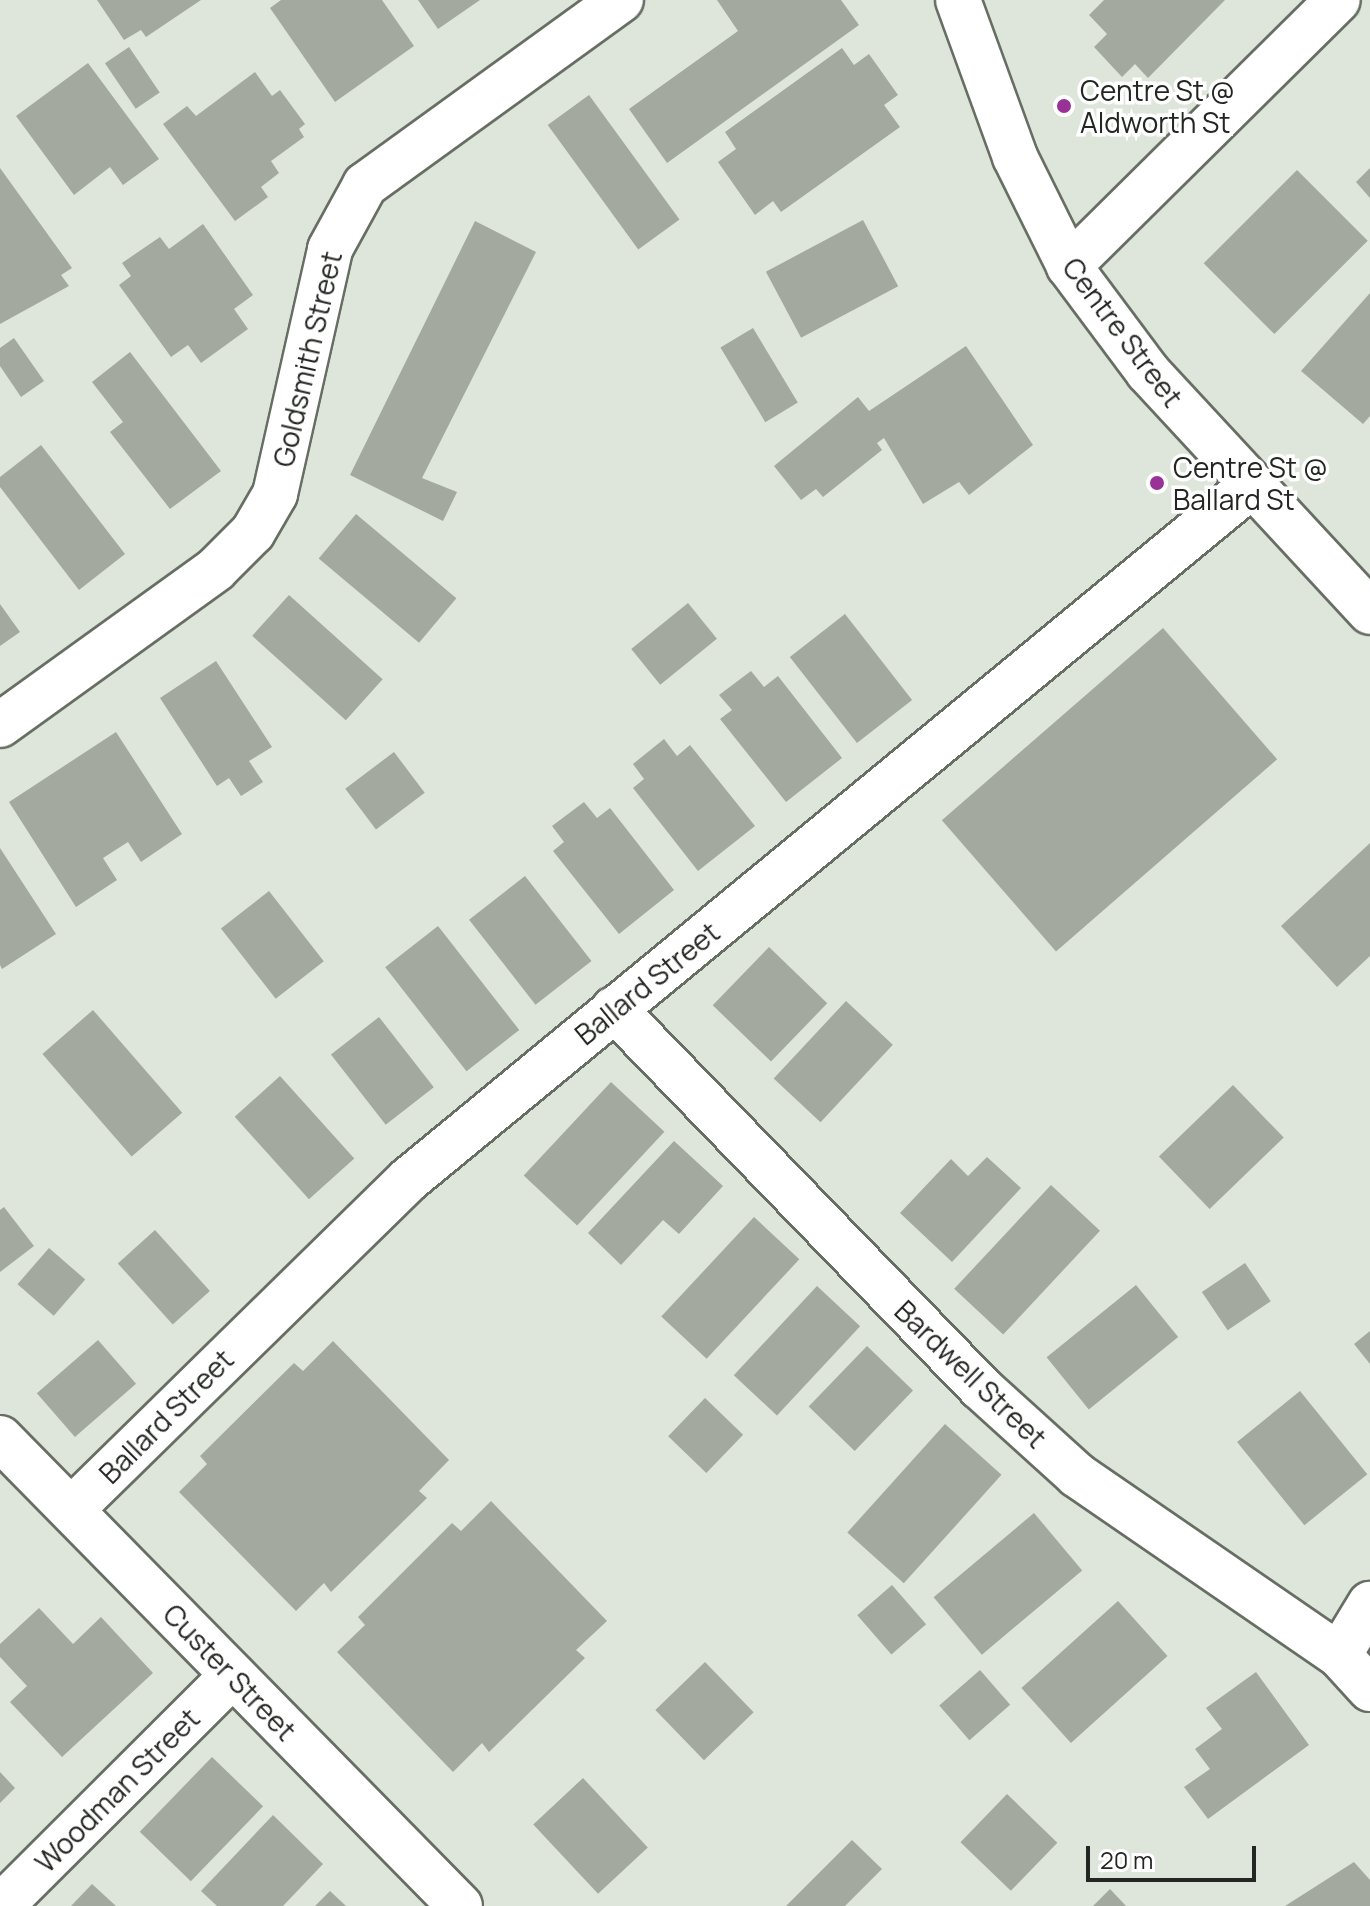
<!DOCTYPE html>
<style>
body{margin:0}
#map{position:relative;width:1370px;height:1906px;overflow:hidden;background:#dee5da;font-family:Manrope,sans-serif}
div>[style]{position:absolute}
.building>*{inset:0;background:#a3a99f;transform-origin:0 0}
.roads{filter:drop-shadow(2px 0 #676e64) drop-shadow(-2px 0 #676e64) drop-shadow(0 2px #676e64) drop-shadow(0 -2px #676e64)}
.minor>*{height:44px;margin:-22px;padding:0 22px;transform-origin:22px;border-radius:22px;background:#fff}
.secondary>*{height:44px;margin:-22px;padding:0 22px;transform-origin:22px;border-radius:22px;background:#fff}
.dots>*{width:22px;height:22px;translate:-50% -50%;box-sizing:border-box;border:4px solid #fff;border-radius:50%}
span{translate:-50% -50%;white-space:nowrap;text-align:center;line-height:1.15;-webkit-text-stroke:7px #fff;paint-order:stroke}
.poi-label{font-size:28px;color:#232622}
.left{translate:0 -50%;text-align:left}
.street-label{font-size:28px;color:#232622}
.scale{position:absolute;left:1086px;top:1846px;width:170px;height:36px;box-sizing:border-box;border:4px solid #232622;border-top:0;padding-left:10px;font-size:24px;line-height:28px;white-space:nowrap;color:#232622;-webkit-text-stroke:6px #fff;paint-order:stroke}
</style>
<div id="map">
<div class="building">
<div style="clip-path:polygon(97px 0,201px 0,146px 37px,141px 30px,124px 40px)"></div>
<div style="clip-path:polygon(281px 0,382px 0,414px 46px,335px 102px,270px 8px)"></div>
<div style="clip-path:polygon(418px 0,480px 0,438px 29px)"></div>
<div style="clip-path:polygon(717px 0,841px 0,859px 25px,667px 163px,629px 109px,738px 31px)"></div>
<div style="clip-path:polygon(1104px 0,1225px 0,1148px 78px,1135px 64px,1122px 77px,1094px 47px,1107px 34px,1089px 15px)"></div>
<div style="left:129px;top:47px;width:55px;height:29px;rotate:56deg"></div>
<div style="clip-path:polygon(842px 48px,854px 65px,869px 54px,898px 95px,884px 105px,900px 127px,781px 212px,773px 201px,755px 215px,718px 162px,736px 149px,725px 132px)"></div>
<div style="clip-path:polygon(88px 63px,159px 159px,123px 185px,110px 167px,74px 195px,16px 116px)"></div>
<div style="clip-path:polygon(255px 72px,272px 96px,280px 90px,305px 124px,299px 129px,304px 137px,271px 161px,279px 173px,261px 187px,268px 197px,235px 221px,163px 124px,187px 106px,196px 116px)"></div>
<div style="left:589px;top:95px;width:154px;height:51px;rotate:54deg"></div>
<div style="clip-path:polygon(0 168px,72px 268px,61px 275px,69px 286px,0 324px)"></div>
<div style="clip-path:polygon(1370px 168px,1370px 198px,1356px 182px)"></div>
<div style="left:1297px;top:170px;width:100px;height:132px;rotate:45deg"></div>
<div style="left:863px;top:220px;width:75px;height:110px;rotate:62deg"></div>
<div style="clip-path:polygon(475px 221px,536px 252px,422px 478px,457px 492px,443px 521px,350px 475px)"></div>
<div style="clip-path:polygon(203px 224px,253px 295px,234px 309px,248px 329px,201px 363px,188px 345px,171px 357px,119px 285px,131px 276px,122px 263px,160px 237px,169px 249px)"></div>
<div style="clip-path:polygon(1370px 293px,1370px 416px,1363px 424px,1301px 371px)"></div>
<div style="left:753px;top:328px;width:87px;height:38px;rotate:59deg"></div>
<div style="clip-path:polygon(14px 338px,44px 381px,21px 397px,0 366px,0 348px)"></div>
<div style="clip-path:polygon(966px 346px,1033px 445px,969px 495px,959px 482px,923px 504px,884px 438px,877px 443px,882px 450px,823px 497px,816px 489px,801px 500px,774px 466px,858px 397px,869px 411px)"></div>
<div style="clip-path:polygon(130px 352px,221px 471px,170px 509px,110px 432px,123px 422px,92px 382px)"></div>
<div style="clip-path:polygon(41px 445px,125px 554px,79px 590px,0 487px,0 477px)"></div>
<div style="left:356px;top:514px;width:131px;height:58px;rotate:40deg"></div>
<div style="left:289px;top:595px;width:126px;height:55px;rotate:42deg"></div>
<div style="left:688px;top:603px;width:46px;height:73px;rotate:51deg"></div>
<div style="clip-path:polygon(0 604px,20px 632px,0 646px)"></div>
<div style="left:845px;top:614px;width:109px;height:70px;rotate:52deg"></div>
<div style="left:1163px;top:628px;width:174px;height:293px;rotate:49deg"></div>
<div style="clip-path:polygon(216px 661px,272px 747px,249px 761px,263px 782px,241px 796px,229px 778px,217px 786px,160px 698px)"></div>
<div style="clip-path:polygon(751px 671px,764px 687px,778px 676px,842px 758px,786px 802px,720px 719px,732px 710px,719px 695px)"></div>
<div style="clip-path:polygon(116px 732px,182px 834px,141px 862px,128px 842px,103px 858px,117px 880px,76px 907px,9px 802px)"></div>
<div style="clip-path:polygon(664px 739px,677px 756px,690px 745px,755px 826px,698px 871px,633px 788px,644px 779px,633px 764px)"></div>
<div style="left:394px;top:752px;width:51px;height:61px;rotate:53deg"></div>
<div style="clip-path:polygon(584px 802px,597px 818px,610px 808px,674px 890px,619px 934px,553px 851px,564px 842px,552px 826px)"></div>
<div style="clip-path:polygon(1370px 843px,1370px 956px,1337px 987px,1281px 926px)"></div>
<div style="clip-path:polygon(0 848px,56px 934px,2px 969px,0 965px)"></div>
<div style="left:525px;top:876px;width:108px;height:71px;rotate:52deg"></div>
<div style="left:269px;top:891px;width:89px;height:61px;rotate:52deg"></div>
<div style="left:438px;top:926px;width:132px;height:67px;rotate:52deg"></div>
<div style="left:769px;top:947px;width:81px;height:81px;rotate:44deg"></div>
<div style="left:846px;top:1001px;width:64px;height:106px;rotate:43deg"></div>
<div style="left:93px;top:1010px;width:136px;height:67px;rotate:49deg"></div>
<div style="left:379px;top:1017px;width:89px;height:61px;rotate:52deg"></div>
<div style="left:280px;top:1076px;width:111px;height:61px;rotate:48deg"></div>
<div style="left:611px;top:1082px;width:73px;height:128px;rotate:43deg"></div>
<div style="left:1233px;top:1085px;width:73px;height:103px;rotate:46deg"></div>
<div style="clip-path:polygon(674px 1141px,723px 1186px,679px 1234px,663px 1220px,621px 1265px,588px 1233px)"></div>
<div style="clip-path:polygon(987px 1157px,1021px 1188px,952px 1262px,900px 1213px,951px 1159px,968px 1176px)"></div>
<div style="left:1051px;top:1185px;width:67px;height:142px;rotate:43deg"></div>
<div style="clip-path:polygon(4px 1207px,34px 1246px,0 1272px,0 1210px)"></div>
<div style="left:754px;top:1217px;width:62px;height:136px;rotate:43deg"></div>
<div style="left:155px;top:1230px;width:82px;height:50px;rotate:48deg"></div>
<div style="left:49px;top:1248px;width:48px;height:48px;rotate:41deg"></div>
<div style="left:1245px;top:1263px;width:46px;height:52px;rotate:56deg"></div>
<div style="left:1136px;top:1285px;width:67px;height:115px;rotate:51deg"></div>
<div style="left:817px;top:1286px;width:59px;height:122px;rotate:43deg"></div>
<div style="clip-path:polygon(1370px 1331px,1370px 1364px,1354px 1344px)"></div>
<div style="left:98px;top:1340px;width:58px;height:81px;rotate:49deg"></div>
<div style="clip-path:polygon(333px 1341px,449px 1460px,419px 1491px,427px 1498px,331px 1592px,324px 1583px,296px 1611px,179px 1492px,207px 1464px,200px 1456px,294px 1363px,303px 1371px)"></div>
<div style="left:867px;top:1346px;width:64px;height:84px;rotate:44deg"></div>
<div style="left:1300px;top:1391px;width:107px;height:81px;rotate:51deg"></div>
<div style="left:705px;top:1398px;width:53px;height:53px;rotate:44deg"></div>
<div style="left:945px;top:1424px;width:76px;height:146px;rotate:42deg"></div>
<div style="clip-path:polygon(491px 1501px,607px 1621px,576px 1650px,585px 1658px,489px 1752px,482px 1743px,453px 1772px,337px 1652px,365px 1625px,358px 1617px,452px 1523px,461px 1531px)"></div>
<div style="left:1034px;top:1513px;width:75px;height:131px;rotate:50deg"></div>
<div style="left:892px;top:1585px;width:52px;height:46px;rotate:49deg"></div>
<div style="left:1118px;top:1601px;width:74px;height:130px;rotate:48deg"></div>
<div style="clip-path:polygon(39px 1608px,73px 1644px,101px 1617px,153px 1673px,62px 1757px,10px 1702px,27px 1686px,0 1657px,0 1644px)"></div>
<div style="left:705px;top:1662px;width:70px;height:69px;rotate:46deg"></div>
<div style="left:980px;top:1670px;width:46px;height:54px;rotate:49deg"></div>
<div style="clip-path:polygon(1256px 1672px,1309px 1745px,1208px 1819px,1184px 1787px,1210px 1769px,1195px 1749px,1222px 1729px,1206px 1708px)"></div>
<div style="left:212px;top:1757px;width:71px;height:104px;rotate:44deg"></div>
<div style="clip-path:polygon(0 1772px,15px 1788px,0 1803px)"></div>
<div style="left:583px;top:1778px;width:95px;height:68px;rotate:47deg"></div>
<div style="left:1007px;top:1794px;width:70px;height:67px;rotate:44deg"></div>
<div style="clip-path:polygon(273px 1815px,323px 1864px,283px 1906px,217px 1906px,201px 1891px)"></div>
<div style="clip-path:polygon(852px 1840px,882px 1869px,845px 1906px,786px 1906px)"></div>
<div style="clip-path:polygon(1354px 1862px,1370px 1880px,1370px 1906px,1285px 1906px)"></div>
<div style="clip-path:polygon(92px 1884px,116px 1906px,71px 1906px)"></div>
<div style="clip-path:polygon(1110px 1889px,1126px 1906px,1093px 1906px)"></div>
<div style="clip-path:polygon(330px 1891px,346px 1906px,315px 1906px)"></div>
</div>
<div class="roads">
<div class="minor">
<div style="left:1069px;top:266px;width:378px;rotate:-44.7deg"></div>
<div style="left:0;top:725px;width:266px;rotate:-35.8deg"></div>
<div style="left:216px;top:569px;width:52px;rotate:-45deg"></div>
<div style="left:253px;top:532px;width:44px;rotate:-59.9deg"></div>
<div style="left:275px;top:494px;width:251px;rotate:-77.3deg"></div>
<div style="left:330px;top:249px;width:73px;rotate:-61.3deg"></div>
<div style="left:365px;top:185px;width:316px;rotate:-35.9deg"></div>
<div style="left:614px;top:1009px;width:526px;rotate:45.92deg"></div>
<div style="left:980px;top:1387px;width:131px;rotate:42.2deg"></div>
<div style="left:1077px;top:1475px;width:318px;rotate:34.5deg"></div>
<div style="left:1339px;top:1655px;width:46px;rotate:47.6deg"></div>
<div style="left:0;top:1438px;width:656px;rotate:45.49deg"></div>
<div style="left:72px;top:1509px;width:470px;rotate:-44.4deg"></div>
<div style="left:408px;top:1180px;width:1091px;rotate:-39.46deg"></div>
<div style="left:1339px;top:1655px;width:60px;rotate:-58.7deg"></div>
<div style="left:1px;top:1906px;width:327px;rotate:-44.9deg"></div>
</div>
<div class="secondary">
<div style="left:958px;top:0;width:167px;rotate:70deg"></div>
<div style="left:1015px;top:157px;width:122px;rotate:63.6deg"></div>
<div style="left:1069px;top:266px;width:132px;rotate:53.3deg"></div>
<div style="left:1148px;top:372px;width:327px;rotate:47.2deg"></div>
</div>
</div>
<div class="dots">
<div style="left:1064px;top:106px;background:#983296"></div>
<div style="left:1157px;top:483px;background:#983296"></div>
</div>
<div class="poi-label">
<span class="left" style="left:1080px;top:106px">Centre St @<br>Aldworth St</span>
<span class="left" style="left:1173px;top:483px">Centre St @<br>Ballard St</span>
</div>
<div class="street-label">
<span style="left:1123px;top:332px;rotate:53deg">Centre Street</span>
<span style="left:307px;top:359px;rotate:-77deg">Goldsmith Street</span>
<span style="left:647px;top:983px;rotate:-39deg">Ballard Street</span>
<span style="left:971px;top:1374px;rotate:44deg">Bardwell Street</span>
<span style="left:166px;top:1416px;rotate:-45deg">Ballard Street</span>
<span style="left:230px;top:1672px;rotate:46deg">Custer Street</span>
<span style="left:117px;top:1790px;rotate:-45deg">Woodman Street</span>
</div>
<div class="scale">20 m</div>
</div>
